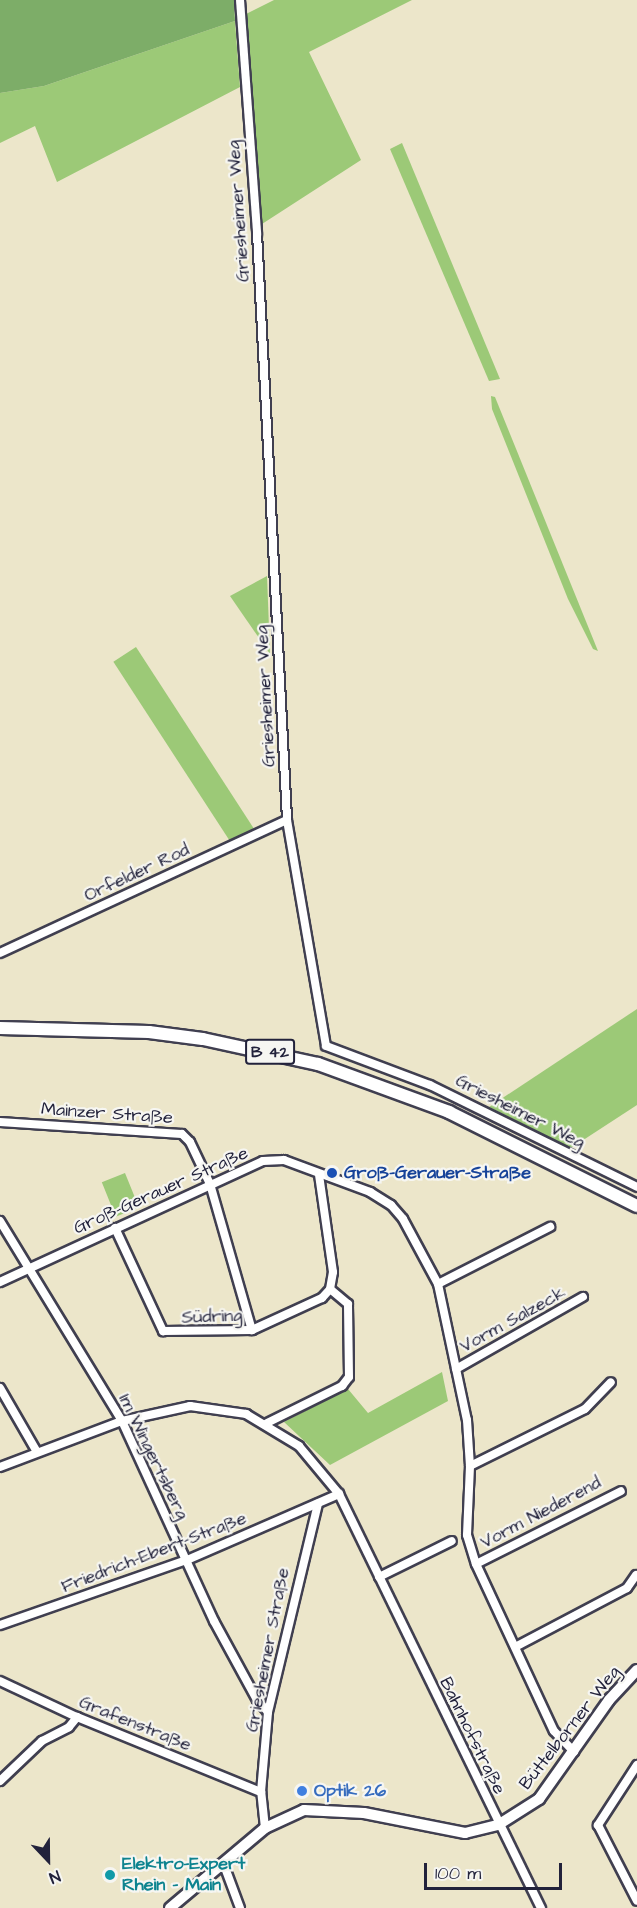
<!DOCTYPE html>
<meta charset="utf-8">
<style>
body{margin:0}
#map{position:relative;width:637px;height:1908px;overflow:hidden;background:#ece6ca;font-family:"Architects Daughter",sans-serif}
div>[style]{position:absolute}
.green>*{inset:0;background:#9cc977;transform-origin:0 0}
.forest>*{inset:0;background:#7dad68}
.roads{filter:drop-shadow(2px 0 #403f50) drop-shadow(-2px 0 #403f50) drop-shadow(0 2px #403f50) drop-shadow(0 -2px #403f50)}
.street>*{height:8px;margin:-4px;padding:0 4px;transform-origin:4px;border-radius:4px;background:#fff}
.secondary>*{height:10px;margin:-5px;padding:0 5px;transform-origin:5px;border-radius:5px;background:#fff}
.primary>*{height:12px;margin:-6px;padding:0 6px;transform-origin:6px;border-radius:6px;background:#fff}
.dots>*{width:16px;height:16px;translate:-50% -50%;box-sizing:border-box;border:3px solid #f6f6f2;border-radius:50%}
span{translate:-50% -50%;white-space:nowrap;text-align:center;line-height:1.15;-webkit-text-stroke:4.5px #f6f6f2;paint-order:stroke}
.shield-label span{padding:2px 4px;background:#f6f6f2;border:2px solid;border-radius:4px;-webkit-text-stroke-width:0}
.shield-label{font-size:16px;color:#22223b;font-weight:700}
.street-label{font-size:18px;color:#22223b}
.transit-label{font-size:18px;color:#164399;font-weight:700}
.left{translate:0 -50%;text-align:left}
.shop-label{font-size:18px;color:#366cbe;font-weight:700}
.culture-label{font-size:18px;color:#0d838f;font-weight:700}
.north{position:absolute;left:18px;top:1830px;width:60px;height:60px;-webkit-text-stroke:4px #f6f6f2;paint-order:stroke;rotate:158deg;font-size:16px;font-weight:700;line-height:24px;text-align:center;color:#22223b}
.north::after{content:'';display:block;margin:auto;width:21px;height:27px;background:#22223b;clip-path:polygon(50% 0,100% 100%,50% 72%,0 100%)}
.scale{position:absolute;left:424px;top:1863px;width:138px;height:27px;box-sizing:border-box;border:3px solid #22223b;border-top:0;padding-left:8px;font-size:18px;line-height:21px;white-space:nowrap;color:#22223b;-webkit-text-stroke:4px #f6f6f2;paint-order:stroke}
</style>
<div id="map">
<div class="green">
<div style="clip-path:polygon(274px 0,412px 0,309px 52px,361px 160px,262px 224px,246px 14px)"></div>
<div style="clip-path:polygon(235px 21px,240px 87px,57px 182px,35px 126px,0 143px,0 93px,44px 86px)"></div>
<div style="clip-path:polygon(402px 143px,500px 379px,489px 381px,390px 149px)"></div>
<div style="clip-path:polygon(491px 396px,495px 397px,598px 651px,593px 649px,568px 599px,492px 409px)"></div>
<div style="clip-path:polygon(267px 576px,270px 654px,230px 596px)"></div>
<div style="left:136px;top:647px;width:216px;height:27px;rotate:57deg"></div>
<div style="clip-path:polygon(637px 1009px,637px 1105px,571px 1148px,489px 1107px)"></div>
<div style="left:125px;top:1173px;width:37px;height:25px;rotate:68deg"></div>
<div style="clip-path:polygon(442px 1372px,448px 1401px,330px 1465px,284px 1422px,348px 1389px,368px 1413px)"></div>
</div>
<div class="forest">
<div style="clip-path:polygon(0 0,234px 0,235px 21px,44px 86px,0 93px)"></div>
</div>
<div class="roads">
<div class="street">
<div style="left:240px;top:0;width:234px;rotate:85.8deg"></div>
<div style="left:257px;top:233px;width:588px;rotate:87.07deg"></div>
<div style="left:287px;top:820px;width:229px;rotate:80.2deg"></div>
<div style="left:326px;top:1046px;width:111px;rotate:20.6deg"></div>
<div style="left:430px;top:1085px;width:231px;rotate:26.2deg"></div>
<div style="left:0;top:953px;width:316px;rotate:-24.9deg"></div>
<div style="left:0;top:1122px;width:182px;rotate:3.8deg"></div>
<div style="left:182px;top:1134px;width:11px;rotate:45deg"></div>
<div style="left:190px;top:1142px;width:47px;rotate:64.5deg"></div>
<div style="left:210px;top:1184px;width:152px;rotate:74deg"></div>
<div style="left:0;top:1221px;width:234px;rotate:58.6deg"></div>
<div style="left:122px;top:1421px;width:220px;rotate:65.3deg"></div>
<div style="left:214px;top:1621px;width:90px;rotate:61.4deg"></div>
<div style="left:257px;top:1700px;width:16px;rotate:47deg"></div>
<div style="left:115px;top:1228px;width:114px;rotate:65deg"></div>
<div style="left:163px;top:1331px;width:89px;rotate:-0.6deg"></div>
<div style="left:252px;top:1330px;width:77px;rotate:-24.6deg"></div>
<div style="left:322px;top:1298px;width:12px;rotate:-48deg"></div>
<div style="left:330px;top:1289px;width:17px;rotate:-80deg"></div>
<div style="left:333px;top:1272px;width:98px;rotate:-98.2deg"></div>
<div style="left:0;top:1282px;width:289px;rotate:-24.7deg"></div>
<div style="left:263px;top:1161px;width:21px;rotate:-3deg"></div>
<div style="left:284px;top:1160px;width:92px;rotate:20.4deg"></div>
<div style="left:370px;top:1192px;width:25px;rotate:32deg"></div>
<div style="left:391px;top:1205px;width:18px;rotate:49deg"></div>
<div style="left:403px;top:1219px;width:74px;rotate:61.7deg"></div>
<div style="left:438px;top:1284px;width:139px;rotate:78deg"></div>
<div style="left:467px;top:1420px;width:46px;rotate:86.3deg"></div>
<div style="left:470px;top:1466px;width:69px;rotate:92.5deg"></div>
<div style="left:467px;top:1535px;width:30px;rotate:73deg"></div>
<div style="left:476px;top:1564px;width:184px;rotate:65deg"></div>
<div style="left:554px;top:1731px;width:29px;rotate:46deg"></div>
<div style="left:438px;top:1284px;width:126px;rotate:-27deg"></div>
<div style="left:456px;top:1369px;width:146px;rotate:-29.6deg"></div>
<div style="left:0;top:1388px;width:74px;rotate:60deg"></div>
<div style="left:267px;top:1423px;width:84px;rotate:-26.3deg"></div>
<div style="left:342px;top:1386px;width:11px;rotate:-52deg"></div>
<div style="left:349px;top:1377px;width:73px;rotate:-90.8deg"></div>
<div style="left:348px;top:1304px;width:23px;rotate:-140deg"></div>
<div style="left:470px;top:1466px;width:128px;rotate:-26.4deg"></div>
<div style="left:585px;top:1409px;width:37px;rotate:-46deg"></div>
<div style="left:0;top:1467px;width:130px;rotate:-20.7deg"></div>
<div style="left:122px;top:1421px;width:70px;rotate:-12.4deg"></div>
<div style="left:190px;top:1406px;width:57px;rotate:8.1deg"></div>
<div style="left:246px;top:1414px;width:62px;rotate:31.1deg"></div>
<div style="left:299px;top:1446px;width:62px;rotate:50.2deg"></div>
<div style="left:339px;top:1494px;width:461px;rotate:64deg"></div>
<div style="left:476px;top:1564px;width:162px;rotate:-26.7deg"></div>
<div style="left:379px;top:1577px;width:81px;rotate:-26.3deg"></div>
<div style="left:0;top:1625px;width:198px;rotate:-19.2deg"></div>
<div style="left:187px;top:1560px;width:166px;rotate:-23.5deg"></div>
<div style="left:517px;top:1646px;width:124px;rotate:-27.8deg"></div>
<div style="left:627px;top:1588px;width:16px;rotate:-55deg"></div>
<div style="left:0;top:1681px;width:85px;rotate:25.1deg"></div>
<div style="left:77px;top:1717px;width:199px;rotate:22.2deg"></div>
<div style="left:637px;top:1765px;width:72px;rotate:123deg"></div>
<div style="left:598px;top:1825px;width:85px;rotate:62.8deg"></div>
<div style="left:0;top:1781px;width:58px;rotate:-43.6deg"></div>
<div style="left:42px;top:1741px;width:30px;rotate:-27deg"></div>
<div style="left:69px;top:1727px;width:13px;rotate:-51deg"></div>
<div style="left:265px;top:1828px;width:36px;rotate:-96deg"></div>
<div style="left:261px;top:1792px;width:80px;rotate:-85deg"></div>
<div style="left:268px;top:1712px;width:214px;rotate:-76.5deg"></div>
<div style="left:224px;top:1865px;width:46px;rotate:69.6deg"></div>
</div>
<div class="secondary">
<div style="left:170px;top:1908px;width:124px;rotate:-40.1deg"></div>
<div style="left:265px;top:1828px;width:43px;rotate:-24.8deg"></div>
<div style="left:304px;top:1810px;width:60px;rotate:2.9deg"></div>
<div style="left:364px;top:1813px;width:103px;rotate:11.2deg"></div>
<div style="left:465px;top:1833px;width:34px;rotate:-14deg"></div>
<div style="left:498px;top:1825px;width:49px;rotate:-32.4deg"></div>
<div style="left:539px;top:1799px;width:121px;rotate:-54.7deg"></div>
<div style="left:609px;top:1700px;width:41px;rotate:-47deg"></div>
</div>
<div class="primary">
<div style="left:0;top:1028px;width:149px;rotate:1.5deg"></div>
<div style="left:149px;top:1032px;width:54px;rotate:7.4deg"></div>
<div style="left:203px;top:1039px;width:118px;rotate:12.3deg"></div>
<div style="left:318px;top:1064px;width:140px;rotate:20.1deg"></div>
<div style="left:449px;top:1112px;width:210px;rotate:26.6deg"></div>
</div>
</div>
<div class="dots">
<div style="left:332px;top:1173px;background:#1a4fb4"></div>
<div style="left:302px;top:1791px;background:#3f7fe0"></div>
<div style="left:110px;top:1875px;background:#0f9aa8"></div>
</div>
<div class="shield-label">
<span style="left:270px;top:1052px">B 42</span>
</div>
<div class="street-label">
<span style="left:239px;top:211px;rotate:-94deg">Griesheimer Weg</span>
<span style="left:266px;top:696px;rotate:-93deg">Griesheimer Weg</span>
<span style="left:137px;top:873px;rotate:-25deg">Orfelder Rod</span>
<span style="left:520px;top:1112px;rotate:27deg">Griesheimer Weg</span>
<span style="left:107px;top:1114px;rotate:4deg">Mainzer Straße</span>
<span style="left:161px;top:1191px;rotate:-24deg">Groß-Gerauer Straße</span>
<span style="left:212px;top:1317px;rotate:-2deg">Südring</span>
<span style="left:513px;top:1320px;rotate:-29deg">Vorm Salzeck</span>
<span style="left:153px;top:1457px;rotate:64deg">Im Wingertsberg</span>
<span style="left:541px;top:1513px;rotate:-28deg">Vorm Niederend</span>
<span style="left:154px;top:1553px;rotate:-21deg">Friedrich-Ebert-Straße</span>
<span style="left:268px;top:1650px;rotate:-79deg">Griesheimer Straße</span>
<span style="left:135px;top:1724px;rotate:22deg">Grafenstraße</span>
<span style="left:570px;top:1728px;rotate:-52deg">Büttelborner Weg</span>
<span style="left:472px;top:1736px;rotate:64deg">Bahnhofstraße</span>
</div>
<div class="transit-label">
<span class="left" style="left:344px;top:1173px">Groß-Gerauer-Straße</span>
</div>
<div class="shop-label">
<span class="left" style="left:314px;top:1791px">Optik 26</span>
</div>
<div class="culture-label">
<span class="left" style="left:122px;top:1875px">Elektro-Expert<br>Rhein - Main</span>
</div>
<div class="north">N</div>
<div class="scale">100 m</div>
</div>
